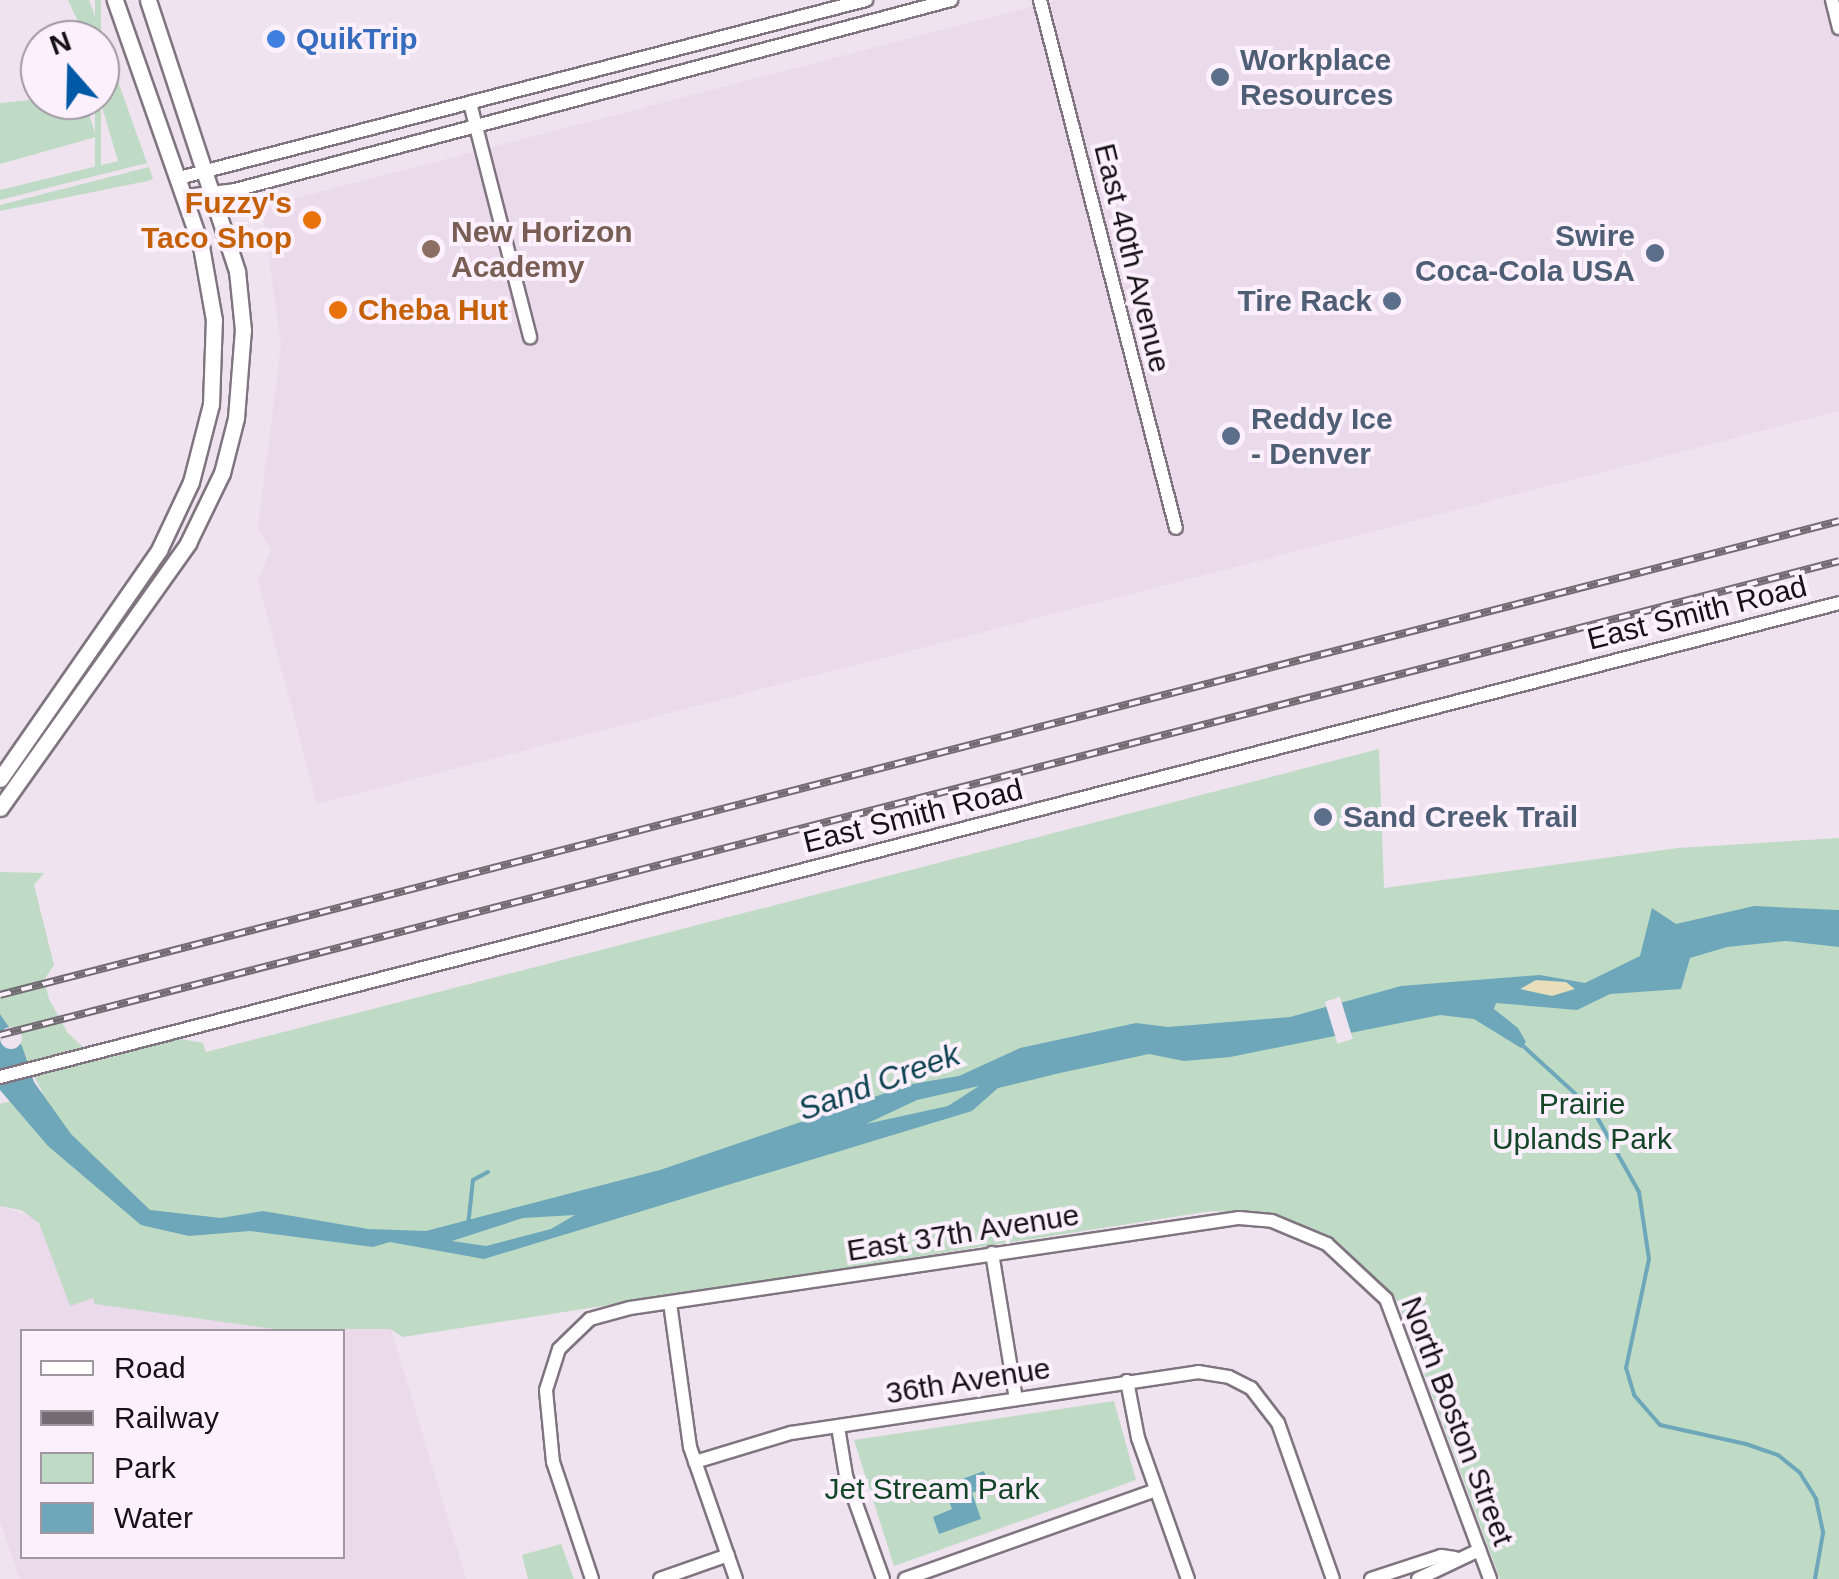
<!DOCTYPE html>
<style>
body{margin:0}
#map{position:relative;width:1839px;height:1579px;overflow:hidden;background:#efe3ef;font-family:Helvetica,sans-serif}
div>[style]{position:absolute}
.built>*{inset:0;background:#ebd9ec}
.green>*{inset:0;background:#bfdbc5;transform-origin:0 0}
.sand>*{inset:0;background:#e8deb9}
.water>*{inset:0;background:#6da7b9}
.pier>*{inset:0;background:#efe3ef;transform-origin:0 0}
.round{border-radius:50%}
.stream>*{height:4px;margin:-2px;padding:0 2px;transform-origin:2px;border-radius:2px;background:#6da7b9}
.roads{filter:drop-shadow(2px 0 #7f747f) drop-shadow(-2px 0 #7f747f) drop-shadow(0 2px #7f747f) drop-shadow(0 -2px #7f747f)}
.minor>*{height:12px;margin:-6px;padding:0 6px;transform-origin:6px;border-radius:6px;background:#fff}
.major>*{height:15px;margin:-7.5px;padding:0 7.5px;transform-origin:7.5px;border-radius:7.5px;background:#fff}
.rail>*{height:8px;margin-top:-4px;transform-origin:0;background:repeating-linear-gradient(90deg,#fcf0fd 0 11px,#726b72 0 22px);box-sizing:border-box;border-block:2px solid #726b72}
.dots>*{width:28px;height:28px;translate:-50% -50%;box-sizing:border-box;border:5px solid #fcf0fd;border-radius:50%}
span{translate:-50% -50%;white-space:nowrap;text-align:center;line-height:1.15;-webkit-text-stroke:8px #fcf0fd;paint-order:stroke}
.shop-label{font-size:30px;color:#366cbe;font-weight:700}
.left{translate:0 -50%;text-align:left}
.service-label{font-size:30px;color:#4e5e75;font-weight:700}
.right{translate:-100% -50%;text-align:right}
.food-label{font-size:30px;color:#c56008;font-weight:700}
.education-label{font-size:30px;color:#785e54;font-weight:700}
.street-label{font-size:30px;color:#151115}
.park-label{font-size:30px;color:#134627}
.water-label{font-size:32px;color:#0d4250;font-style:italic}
.legend{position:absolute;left:20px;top:1329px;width:325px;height:230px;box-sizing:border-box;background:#fcf0fd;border:2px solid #a097a0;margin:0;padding:12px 18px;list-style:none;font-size:30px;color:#151115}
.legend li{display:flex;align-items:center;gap:20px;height:50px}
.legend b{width:50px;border:2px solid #a097a0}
.north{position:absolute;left:20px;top:20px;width:100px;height:100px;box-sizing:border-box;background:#fcf0fd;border:2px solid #a097a0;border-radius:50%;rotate:340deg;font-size:28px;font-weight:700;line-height:40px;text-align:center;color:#151115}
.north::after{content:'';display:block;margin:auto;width:35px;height:45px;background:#0059a6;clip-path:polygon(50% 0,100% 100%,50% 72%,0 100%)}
</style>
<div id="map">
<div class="built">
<div style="clip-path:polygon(1057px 0,1839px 0,1839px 411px,317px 804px,258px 580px,271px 550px,258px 528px,281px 345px,262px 207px)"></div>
<div style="clip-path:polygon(evenodd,0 1206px,34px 1218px,93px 1298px,273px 1329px,391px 1329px,466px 1579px,20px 1579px,0 1522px,0 1206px,22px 1332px,342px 1332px,342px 1556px,22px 1556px,22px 1332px)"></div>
</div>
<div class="green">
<div style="clip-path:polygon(68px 0,89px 0,106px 48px,100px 50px,100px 40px,87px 40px)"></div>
<div style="left:95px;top:0;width:6px;height:171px"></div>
<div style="clip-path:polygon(108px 53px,147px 163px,0 200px,0 190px,118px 161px,100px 100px,100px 55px)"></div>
<div style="clip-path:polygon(40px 99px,85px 100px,96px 137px,0 164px,0 103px)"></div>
<div style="clip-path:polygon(149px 167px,153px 179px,147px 181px,0 211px,0 205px)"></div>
<div style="clip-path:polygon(1379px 749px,1384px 888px,1678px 848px,1839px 838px,1839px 1579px,1500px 1579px,1400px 1308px,1342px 1245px,1272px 1214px,1211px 1211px,403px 1337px,390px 1329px,273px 1329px,95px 1304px,93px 1298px,70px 1306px,39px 1223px,21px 1210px,0 1206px,0 1104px,43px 1093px,0 1014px,0 872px,44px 873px,34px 885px,54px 965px,44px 980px,49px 999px,67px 1032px,98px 1061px,176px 1038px,203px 1043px,206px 1052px)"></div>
<div style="clip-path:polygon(1114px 1401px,1136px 1480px,894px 1566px,854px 1440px)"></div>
<div style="clip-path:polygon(561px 1544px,574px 1579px,528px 1579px,522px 1555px)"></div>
</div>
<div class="sand">
<div style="clip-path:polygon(1536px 980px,1566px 982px,1575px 989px,1552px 996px,1520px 989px)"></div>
</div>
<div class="water">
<div style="clip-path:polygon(evenodd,1754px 906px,1839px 910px,1839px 947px,1786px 941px,1727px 947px,1690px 958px,1681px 989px,1610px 994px,1577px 1010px,1496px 1003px,1494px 1009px,1518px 1028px,1526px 1042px,1521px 1048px,1474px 1019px,1440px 1015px,1230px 1057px,1184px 1061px,1149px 1054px,1060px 1073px,998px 1088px,972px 1111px,484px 1259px,390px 1242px,373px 1247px,250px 1231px,189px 1236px,141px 1225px,48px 1146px,0 1090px,0 1014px,22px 1046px,34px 1082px,71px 1134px,150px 1210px,221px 1218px,263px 1211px,368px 1229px,426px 1231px,660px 1170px,912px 1084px,959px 1076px,1020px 1048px,1136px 1023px,1168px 1027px,1290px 1017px,1401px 986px,1540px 975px,1585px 983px,1640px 956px,1652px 908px,1676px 924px,1754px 906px,1536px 980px,1566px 982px,1575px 989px,1552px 996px,1520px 989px,1536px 980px,1754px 906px,979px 1086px,948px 1106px,866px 1124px,917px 1100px,979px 1086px,1754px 906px,575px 1215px,551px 1229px,486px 1246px,452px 1241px,523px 1218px,575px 1215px)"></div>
<div style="clip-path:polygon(984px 1471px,989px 1486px,972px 1493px,981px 1519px,939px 1534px,933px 1517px,952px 1509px,943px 1486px)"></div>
</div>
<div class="pier">
<div style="left:1340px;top:997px;width:44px;height:16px;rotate:73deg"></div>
<div class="round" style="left:0;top:1027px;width:22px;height:22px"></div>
</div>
<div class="stream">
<div style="left:1520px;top:1043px;width:99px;rotate:42.5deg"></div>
<div style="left:1593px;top:1110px;width:94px;rotate:60.7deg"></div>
<div style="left:1639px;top:1192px;width:68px;rotate:81.5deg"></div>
<div style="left:1649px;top:1259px;width:111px;rotate:101.9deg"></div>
<div style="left:1626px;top:1368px;width:28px;rotate:73deg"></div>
<div style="left:1634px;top:1395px;width:40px;rotate:49deg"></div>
<div style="left:1660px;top:1425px;width:88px;rotate:12.5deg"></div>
<div style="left:1746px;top:1444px;width:34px;rotate:19deg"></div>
<div style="left:1778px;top:1455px;width:28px;rotate:39deg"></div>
<div style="left:1800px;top:1473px;width:31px;rotate:58deg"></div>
<div style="left:1816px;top:1499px;width:35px;rotate:78deg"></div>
<div style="left:1823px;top:1533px;width:47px;rotate:99.9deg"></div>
<div style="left:468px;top:1226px;width:46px;rotate:-83.8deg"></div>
<div style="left:473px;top:1180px;width:17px;rotate:-28deg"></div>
</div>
<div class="roads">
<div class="minor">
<div style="left:1040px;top:0;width:545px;rotate:75.56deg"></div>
<div style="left:1832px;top:0;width:29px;rotate:76deg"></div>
<div style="left:470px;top:103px;width:242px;rotate:75.6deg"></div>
<div style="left:179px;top:178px;width:710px;rotate:-14.53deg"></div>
<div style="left:185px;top:196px;width:50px;rotate:-6.8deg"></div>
<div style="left:235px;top:190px;width:741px;rotate:-14.86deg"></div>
<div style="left:0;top:1077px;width:1899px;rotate:-14.45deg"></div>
<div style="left:992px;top:1253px;width:148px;rotate:80.7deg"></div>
<div style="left:670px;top:1303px;width:145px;rotate:82.1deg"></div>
<div style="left:690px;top:1447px;width:140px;rotate:70.8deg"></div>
<div style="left:1127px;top:1381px;width:58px;rotate:79.1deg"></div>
<div style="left:1138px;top:1438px;width:150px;rotate:70.5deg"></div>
<div style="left:838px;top:1427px;width:50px;rotate:80.7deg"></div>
<div style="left:846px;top:1476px;width:109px;rotate:70.2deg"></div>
<div style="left:695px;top:1462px;width:100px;rotate:-16.8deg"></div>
<div style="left:791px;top:1433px;width:412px;rotate:-8.5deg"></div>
<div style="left:1198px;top:1372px;width:31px;rotate:9deg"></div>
<div style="left:1229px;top:1377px;width:25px;rotate:27deg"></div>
<div style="left:1251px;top:1388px;width:44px;rotate:52.4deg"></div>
<div style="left:1278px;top:1423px;width:165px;rotate:70.6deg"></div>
<div style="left:592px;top:1579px;width:123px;rotate:-108.4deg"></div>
<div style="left:553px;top:1462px;width:72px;rotate:-95.6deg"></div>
<div style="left:546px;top:1390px;width:43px;rotate:-72.4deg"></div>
<div style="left:559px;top:1349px;width:43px;rotate:-44.1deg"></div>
<div style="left:590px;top:1319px;width:41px;rotate:-15.4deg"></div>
<div style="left:630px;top:1308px;width:616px;rotate:-8.41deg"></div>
<div style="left:1239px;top:1218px;width:33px;rotate:5deg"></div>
<div style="left:1272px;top:1221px;width:60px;rotate:22.7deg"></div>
<div style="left:1327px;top:1244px;width:81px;rotate:43deg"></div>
<div style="left:1386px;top:1299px;width:299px;rotate:69.6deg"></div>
<div style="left:660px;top:1579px;width:72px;rotate:-19.4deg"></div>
<div style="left:905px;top:1579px;width:266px;rotate:-19.5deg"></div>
<div style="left:1371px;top:1579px;width:74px;rotate:-18.2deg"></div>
<div style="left:1441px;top:1556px;width:14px;rotate:8deg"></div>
<div style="left:1418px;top:1579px;width:68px;rotate:-25.4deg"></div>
</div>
<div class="major">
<div style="left:0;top:779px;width:279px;rotate:-55.2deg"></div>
<div style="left:159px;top:550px;width:75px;rotate:-64.8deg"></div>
<div style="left:191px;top:482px;width:81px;rotate:-75.6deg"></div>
<div style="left:211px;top:404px;width:84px;rotate:-88deg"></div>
<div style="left:214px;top:320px;width:75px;rotate:-100deg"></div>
<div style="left:201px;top:246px;width:261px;rotate:-109.3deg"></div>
<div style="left:0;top:808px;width:325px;rotate:-54.6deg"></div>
<div style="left:188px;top:543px;width:78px;rotate:-64.1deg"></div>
<div style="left:222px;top:473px;width:57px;rotate:-75.7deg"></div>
<div style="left:236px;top:418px;width:88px;rotate:-85.5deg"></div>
<div style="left:243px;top:330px;width:59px;rotate:-95.8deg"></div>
<div style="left:237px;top:271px;width:285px;rotate:-108.2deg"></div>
</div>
</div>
<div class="rail">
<div style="left:0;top:995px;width:1899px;rotate:-14.45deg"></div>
<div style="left:0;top:1035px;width:1899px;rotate:-14.45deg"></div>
</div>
<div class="dots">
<div style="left:276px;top:39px;background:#3f7fe0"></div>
<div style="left:1220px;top:77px;background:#5c6f8a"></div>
<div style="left:312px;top:220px;background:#e8710a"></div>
<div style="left:431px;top:249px;background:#8d6e63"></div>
<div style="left:1655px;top:253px;background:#5c6f8a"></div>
<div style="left:1392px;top:301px;background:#5c6f8a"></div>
<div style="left:338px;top:310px;background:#e8710a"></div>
<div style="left:1231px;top:436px;background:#5c6f8a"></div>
<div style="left:1323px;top:817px;background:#5c6f8a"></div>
</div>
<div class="shop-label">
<span class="left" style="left:296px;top:39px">QuikTrip</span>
</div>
<div class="service-label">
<span class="left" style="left:1240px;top:77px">Workplace<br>Resources</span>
<span class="right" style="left:1635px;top:253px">Swire<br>Coca-Cola USA</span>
<span class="right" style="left:1372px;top:301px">Tire Rack</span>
<span class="left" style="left:1251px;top:436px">Reddy Ice<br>- Denver</span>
<span class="left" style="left:1343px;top:817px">Sand Creek Trail</span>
</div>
<div class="food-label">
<span class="right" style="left:292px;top:220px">Fuzzy's<br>Taco Shop</span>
<span class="left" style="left:358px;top:310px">Cheba Hut</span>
</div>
<div class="education-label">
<span class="left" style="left:451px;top:249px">New Horizon<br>Academy</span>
</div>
<div class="street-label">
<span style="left:1132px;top:258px;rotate:76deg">East 40th Avenue</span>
<span style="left:1697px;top:613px;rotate:-14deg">East Smith Road</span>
<span style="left:913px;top:816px;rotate:-14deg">East Smith Road</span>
<span style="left:963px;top:1233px;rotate:-9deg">East 37th Avenue</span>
<span style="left:968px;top:1381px;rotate:-9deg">36th Avenue</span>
<span style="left:1457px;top:1421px;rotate:69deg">North Boston Street</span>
</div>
<div class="park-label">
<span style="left:1582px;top:1121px">Prairie<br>Uplands Park</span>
<span style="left:932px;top:1489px">Jet Stream Park</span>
</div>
<div class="water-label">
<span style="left:879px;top:1082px;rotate:-20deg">Sand Creek</span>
</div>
<ul class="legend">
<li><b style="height:12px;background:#fff"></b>Road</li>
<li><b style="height:12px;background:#726b72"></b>Railway</li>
<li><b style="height:28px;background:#bfdbc5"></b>Park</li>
<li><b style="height:28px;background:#6da7b9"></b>Water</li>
</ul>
<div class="north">N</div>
</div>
